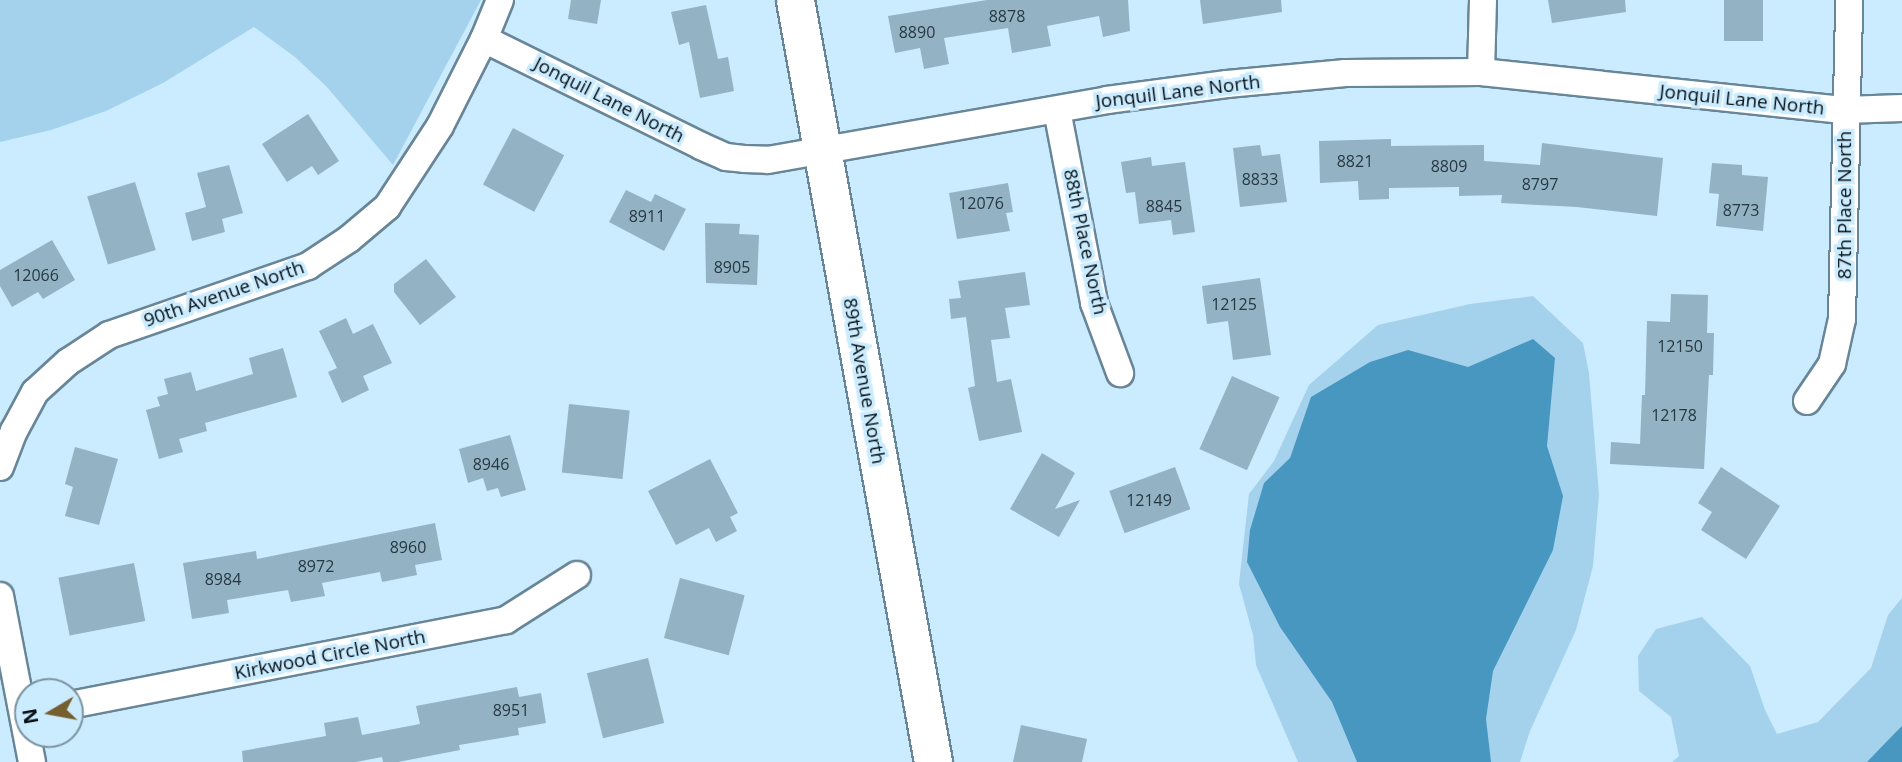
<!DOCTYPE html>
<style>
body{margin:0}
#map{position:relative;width:1902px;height:762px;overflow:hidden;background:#cbebfe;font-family:"Open Sans",sans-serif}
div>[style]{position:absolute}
.green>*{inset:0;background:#a4d2ed}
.water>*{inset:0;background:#4897c1}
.building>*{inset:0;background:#93b2c4;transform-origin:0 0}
.roads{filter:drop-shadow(2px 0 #688697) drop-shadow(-2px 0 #688697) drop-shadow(0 2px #688697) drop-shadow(0 -2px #688697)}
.street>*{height:26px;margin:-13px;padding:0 13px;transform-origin:13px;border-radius:13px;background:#fff}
.secondary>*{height:37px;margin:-18.5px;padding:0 18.5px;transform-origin:18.5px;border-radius:18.5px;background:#fff}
span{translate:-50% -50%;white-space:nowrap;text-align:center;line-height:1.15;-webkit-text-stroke:7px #cbebfe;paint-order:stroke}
.number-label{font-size:16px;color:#283842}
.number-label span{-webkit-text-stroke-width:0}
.street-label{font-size:19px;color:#051016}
.north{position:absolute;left:14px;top:678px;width:70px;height:70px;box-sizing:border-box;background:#cbebfe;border:2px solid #7c93a1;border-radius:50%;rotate:260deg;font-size:19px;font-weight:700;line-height:28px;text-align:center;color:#051016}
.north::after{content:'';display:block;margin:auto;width:24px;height:32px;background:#765f2f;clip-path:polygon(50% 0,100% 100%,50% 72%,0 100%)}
</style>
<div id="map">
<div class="green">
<div style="clip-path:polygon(0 0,481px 0,393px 165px,327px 87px,295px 57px,254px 27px,163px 83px,106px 111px,51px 130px,0 142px)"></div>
<div style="clip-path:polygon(1533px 296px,1583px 343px,1589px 373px,1599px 494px,1593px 566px,1576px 630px,1530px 731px,1520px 762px,1298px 762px,1256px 665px,1253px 635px,1239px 584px,1249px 494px,1274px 461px,1309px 385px,1378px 325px,1470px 304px)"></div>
<div style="clip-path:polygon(1902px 598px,1902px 762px,1672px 762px,1679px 756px,1671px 717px,1639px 691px,1638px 656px,1656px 629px,1702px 617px,1750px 666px,1765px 710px,1777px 734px,1818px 722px,1871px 668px,1888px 615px)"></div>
</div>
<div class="water">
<div style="clip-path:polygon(1533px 339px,1555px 358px,1547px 446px,1563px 496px,1553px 550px,1493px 671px,1486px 719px,1491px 762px,1357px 762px,1332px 702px,1280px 627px,1247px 562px,1250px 530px,1264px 483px,1290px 458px,1311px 397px,1370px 362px,1408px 350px,1468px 367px)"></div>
<div style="clip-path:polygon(1902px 726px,1902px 762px,1867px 762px,1894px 734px)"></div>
</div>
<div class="building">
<div style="clip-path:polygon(571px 0,601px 0,597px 24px,568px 19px)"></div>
<div style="clip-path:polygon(987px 0,1128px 0,1130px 31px,1103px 37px,1099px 16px,1047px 26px,1051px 46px,1012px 53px,1008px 28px,944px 38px,949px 64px,924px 69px,920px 48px,895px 53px,888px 16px)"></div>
<div style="clip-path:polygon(1200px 0,1281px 0,1282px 12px,1203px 24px)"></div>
<div style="clip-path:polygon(1548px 0,1625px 0,1626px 12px,1552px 23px)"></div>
<div style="left:1724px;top:0;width:39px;height:41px"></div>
<div style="clip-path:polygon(706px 5px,718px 59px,728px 57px,734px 91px,700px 98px,689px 42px,679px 45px,671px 12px)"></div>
<div style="clip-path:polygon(308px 114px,339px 161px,318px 175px,312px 166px,287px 182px,262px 144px)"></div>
<div style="left:513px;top:128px;width:58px;height:64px;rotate:28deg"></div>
<div style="clip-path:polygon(1391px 139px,1391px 146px,1484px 145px,1484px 161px,1540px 165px,1542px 143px,1663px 158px,1657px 216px,1577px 207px,1501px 203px,1502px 195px,1459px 196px,1459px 187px,1389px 188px,1389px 199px,1359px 200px,1358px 181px,1320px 183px,1319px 141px)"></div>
<div style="clip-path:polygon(1260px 145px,1262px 156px,1280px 154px,1287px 202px,1240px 207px,1233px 148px)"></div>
<div style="clip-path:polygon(1151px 157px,1152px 166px,1185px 162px,1195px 232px,1173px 235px,1171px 220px,1139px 224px,1135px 192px,1126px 193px,1121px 162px)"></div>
<div style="clip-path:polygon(1712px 163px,1742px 165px,1742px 175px,1768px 177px,1763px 231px,1716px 226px,1719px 194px,1709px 193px)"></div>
<div style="clip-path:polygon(229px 165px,243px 213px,222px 219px,225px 232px,192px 241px,185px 213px,206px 207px,197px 173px)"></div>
<div style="left:135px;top:182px;width:71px;height:50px;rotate:73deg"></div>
<div style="clip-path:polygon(1008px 183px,1013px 212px,1006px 213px,1010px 231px,957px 239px,949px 193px)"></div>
<div style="clip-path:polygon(626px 190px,651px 202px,655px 194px,686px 209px,664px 251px,609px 222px)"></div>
<div style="clip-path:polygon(705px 223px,740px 224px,739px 234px,759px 235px,757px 285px,706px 283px)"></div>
<div style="clip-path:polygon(52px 240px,75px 280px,43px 299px,38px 292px,12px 307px,0 286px,0 270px)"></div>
<div style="clip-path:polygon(426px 259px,456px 297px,420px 325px,394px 292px,394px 284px)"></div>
<div style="clip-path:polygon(1025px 272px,1030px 305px,1005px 308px,1010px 338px,991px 340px,997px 382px,1011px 379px,1022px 432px,979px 441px,968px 388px,975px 386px,966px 317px,951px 319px,949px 299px,961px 298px,958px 281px)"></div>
<div style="clip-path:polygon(1260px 278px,1271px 355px,1233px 360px,1228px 321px,1207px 324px,1202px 286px)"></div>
<div style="clip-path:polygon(1671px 294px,1708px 295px,1707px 333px,1714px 333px,1713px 375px,1709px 375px,1704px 469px,1610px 464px,1611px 442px,1640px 444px,1642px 395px,1645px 395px,1647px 321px,1670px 322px)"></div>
<div style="clip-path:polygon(346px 318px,353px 334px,373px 324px,392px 363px,363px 376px,369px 390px,342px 403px,328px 372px,337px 368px,319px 331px)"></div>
<div style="clip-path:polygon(283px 348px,297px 397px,205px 423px,207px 431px,179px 439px,183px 452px,159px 459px,146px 410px,160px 406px,157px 397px,168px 394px,164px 379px,191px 372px,196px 391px,253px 374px,249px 358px)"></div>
<div style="left:1232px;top:376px;width:52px;height:80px;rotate:24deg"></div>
<div style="left:569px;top:404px;width:61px;height:69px;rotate:6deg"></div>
<div style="clip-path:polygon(510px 435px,526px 490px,501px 497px,498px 488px,487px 491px,483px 478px,468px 483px,459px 449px)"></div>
<div style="clip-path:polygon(75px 447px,118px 459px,99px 525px,65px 516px,73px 487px,65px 484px)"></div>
<div style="clip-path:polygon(1042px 453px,1075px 473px,1055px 509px,1080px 500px,1059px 537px,1010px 509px)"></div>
<div style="clip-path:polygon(710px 459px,738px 513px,730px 517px,737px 531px,716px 542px,709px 528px,676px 545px,648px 491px)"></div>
<div style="left:1175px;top:467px;width:45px;height:70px;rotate:70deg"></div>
<div style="clip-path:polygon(1721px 467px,1780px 506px,1746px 559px,1701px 530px,1712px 512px,1698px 503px)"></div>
<div style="clip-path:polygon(435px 523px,442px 560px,415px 565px,417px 575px,382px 582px,380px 572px,322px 583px,325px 596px,291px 602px,288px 590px,227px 600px,229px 613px,192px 619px,183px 563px,256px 551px,257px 559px)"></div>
<div style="left:134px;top:563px;width:59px;height:77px;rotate:79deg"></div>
<div style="left:680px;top:578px;width:67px;height:62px;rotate:15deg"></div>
<div style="left:648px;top:658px;width:67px;height:63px;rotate:76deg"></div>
<div style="clip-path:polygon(517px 687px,519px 697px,541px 693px,546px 723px,518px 728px,519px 735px,459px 745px,460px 750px,398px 762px,383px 762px,382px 757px,356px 762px,243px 762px,242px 751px,326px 736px,324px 723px,358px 717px,362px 735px,420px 724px,416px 706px)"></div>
<div style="clip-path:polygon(1021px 725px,1087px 739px,1082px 762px,1013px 762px)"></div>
</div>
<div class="roads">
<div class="street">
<div style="left:484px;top:39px;width:242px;rotate:26.2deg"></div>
<div style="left:701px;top:146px;width:27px;rotate:24deg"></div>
<div style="left:726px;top:157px;width:18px;rotate:6deg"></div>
<div style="left:744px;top:159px;width:24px;rotate:2deg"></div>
<div style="left:768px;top:160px;width:344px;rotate:-10deg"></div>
<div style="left:1107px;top:100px;width:121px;rotate:-7.6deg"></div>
<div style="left:1227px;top:84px;width:119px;rotate:-5.3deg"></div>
<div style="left:1345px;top:73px;width:136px;rotate:-0.4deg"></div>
<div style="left:1481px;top:72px;width:366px;rotate:6deg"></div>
<div style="left:1845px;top:110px;width:57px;rotate:-2deg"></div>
<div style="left:1481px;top:72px;width:72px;rotate:-88.4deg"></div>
<div style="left:1057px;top:110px;width:197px;rotate:79.1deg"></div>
<div style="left:1094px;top:303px;width:75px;rotate:69.6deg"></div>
<div style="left:1807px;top:401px;width:45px;rotate:-56deg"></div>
<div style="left:1832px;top:364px;width:46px;rotate:-77.5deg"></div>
<div style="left:1842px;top:319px;width:319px;rotate:-88.7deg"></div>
<div style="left:0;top:467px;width:39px;rotate:-69deg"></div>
<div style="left:14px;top:431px;width:44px;rotate:-61.7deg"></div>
<div style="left:35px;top:392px;width:45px;rotate:-42.3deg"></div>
<div style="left:68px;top:362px;width:49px;rotate:-33.4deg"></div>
<div style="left:109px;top:335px;width:211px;rotate:-19.1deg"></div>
<div style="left:308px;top:266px;width:49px;rotate:-33.4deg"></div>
<div style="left:349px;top:239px;width:50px;rotate:-40.1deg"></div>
<div style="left:387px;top:207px;width:97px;rotate:-56.8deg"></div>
<div style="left:440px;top:126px;width:97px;rotate:-63.2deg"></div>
<div style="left:484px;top:39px;width:42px;rotate:-67.7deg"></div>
<div style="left:0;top:596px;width:169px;rotate:79.1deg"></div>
<div style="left:70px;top:705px;width:444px;rotate:-11deg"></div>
<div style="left:506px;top:620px;width:84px;rotate:-32.4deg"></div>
</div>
<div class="secondary">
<div style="left:795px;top:0;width:774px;rotate:79.73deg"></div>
</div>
</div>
<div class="number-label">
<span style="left:1007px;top:16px">8878</span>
<span style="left:917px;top:32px">8890</span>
<span style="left:1355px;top:161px">8821</span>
<span style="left:1449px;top:166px">8809</span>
<span style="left:1260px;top:179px">8833</span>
<span style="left:1540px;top:184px">8797</span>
<span style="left:981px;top:203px">12076</span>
<span style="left:1164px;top:206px">8845</span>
<span style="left:1741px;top:210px">8773</span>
<span style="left:647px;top:216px">8911</span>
<span style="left:732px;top:267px">8905</span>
<span style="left:36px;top:275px">12066</span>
<span style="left:1234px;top:304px">12125</span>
<span style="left:1680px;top:346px">12150</span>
<span style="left:1674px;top:415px">12178</span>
<span style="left:491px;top:464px">8946</span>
<span style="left:1149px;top:500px">12149</span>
<span style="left:408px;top:547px">8960</span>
<span style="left:316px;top:566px">8972</span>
<span style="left:223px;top:579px">8984</span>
<span style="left:511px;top:710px">8951</span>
</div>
<div class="street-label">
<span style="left:1178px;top:92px;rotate:-7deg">Jonquil Lane North</span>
<span style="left:609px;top:100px;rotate:27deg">Jonquil Lane North</span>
<span style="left:1742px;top:100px;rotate:6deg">Jonquil Lane North</span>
<span style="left:1845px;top:205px;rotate:-90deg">87th Place North</span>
<span style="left:1085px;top:242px;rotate:78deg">88th Place North</span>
<span style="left:224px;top:294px;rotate:-19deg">90th Avenue North</span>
<span style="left:864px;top:381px;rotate:80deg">89th Avenue North</span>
<span style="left:330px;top:655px;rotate:-11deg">Kirkwood Circle North</span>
</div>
<div class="north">N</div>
</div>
